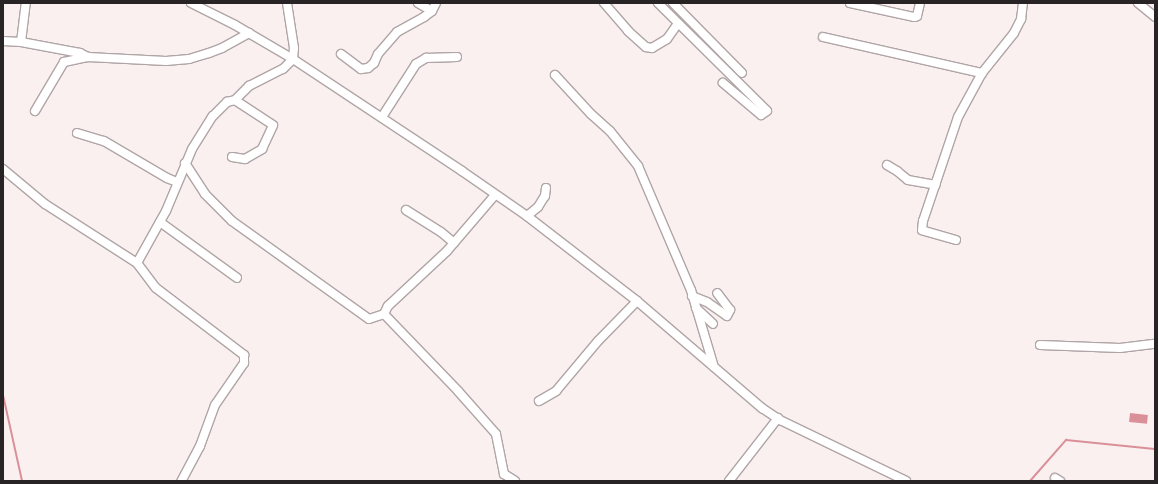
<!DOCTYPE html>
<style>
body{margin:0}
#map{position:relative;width:1158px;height:484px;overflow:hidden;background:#fbf0f0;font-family:Lato,sans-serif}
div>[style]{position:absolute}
.water>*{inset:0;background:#da9098;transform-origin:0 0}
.stream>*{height:2px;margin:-1px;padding:0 1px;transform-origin:1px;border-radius:1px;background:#da9098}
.roads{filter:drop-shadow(1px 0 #b0a5a6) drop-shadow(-1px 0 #b0a5a6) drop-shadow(0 1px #b0a5a6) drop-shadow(0 -1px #b0a5a6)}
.street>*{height:8px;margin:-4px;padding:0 4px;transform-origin:4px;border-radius:4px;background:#fff}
span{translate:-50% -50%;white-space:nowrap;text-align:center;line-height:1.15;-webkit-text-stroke:3.5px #fff;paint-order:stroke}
.frame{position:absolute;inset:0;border:4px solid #282324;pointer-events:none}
</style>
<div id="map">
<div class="water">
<div style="left:1130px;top:413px;width:18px;height:9px;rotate:6deg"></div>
</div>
<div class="stream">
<div style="left:3px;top:395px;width:88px;rotate:77.5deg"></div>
<div style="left:1030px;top:481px;width:55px;rotate:-48.7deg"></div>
<div style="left:1066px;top:440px;width:89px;rotate:5.8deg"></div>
</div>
<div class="roads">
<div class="street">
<div style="left:191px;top:3px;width:49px;rotate:26.6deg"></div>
<div style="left:235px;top:25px;width:67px;rotate:30.4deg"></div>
<div style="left:293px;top:59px;width:203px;rotate:33.5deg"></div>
<div style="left:462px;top:171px;width:79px;rotate:34.7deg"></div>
<div style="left:527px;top:216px;width:139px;rotate:37.7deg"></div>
<div style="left:637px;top:301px;width:165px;rotate:40.6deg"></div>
<div style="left:762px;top:408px;width:22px;rotate:34deg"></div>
<div style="left:780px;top:420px;width:140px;rotate:25.8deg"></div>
<div style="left:418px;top:3px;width:16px;rotate:30deg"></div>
<div style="left:432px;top:11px;width:9px;rotate:-63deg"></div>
<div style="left:604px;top:3px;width:37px;rotate:49deg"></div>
<div style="left:628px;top:31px;width:24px;rotate:42deg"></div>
<div style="left:646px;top:47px;width:6px;rotate:9deg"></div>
<div style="left:652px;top:48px;width:17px;rotate:-31deg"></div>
<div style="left:667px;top:39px;width:19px;rotate:-55deg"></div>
<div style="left:658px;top:3px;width:153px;rotate:44.7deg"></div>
<div style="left:767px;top:111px;width:7px;rotate:146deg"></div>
<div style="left:761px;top:115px;width:50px;rotate:-139.9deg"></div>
<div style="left:673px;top:3px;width:98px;rotate:45.4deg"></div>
<div style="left:850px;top:3px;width:66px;rotate:12.3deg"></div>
<div style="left:914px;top:17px;width:3px;rotate:-18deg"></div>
<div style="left:917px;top:16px;width:13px;rotate:-77deg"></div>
<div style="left:1138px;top:3px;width:22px;rotate:39deg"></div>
<div style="left:823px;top:37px;width:163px;rotate:12.8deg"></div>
<div style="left:3px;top:41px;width:18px;rotate:3deg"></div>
<div style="left:21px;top:42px;width:39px;rotate:-83deg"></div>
<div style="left:21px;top:42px;width:60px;rotate:10.6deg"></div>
<div style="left:80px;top:53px;width:9px;rotate:27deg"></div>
<div style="left:88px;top:57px;width:78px;rotate:2.9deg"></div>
<div style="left:166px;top:61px;width:23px;rotate:-5deg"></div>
<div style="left:189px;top:59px;width:21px;rotate:-17deg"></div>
<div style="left:209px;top:53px;width:14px;rotate:-21deg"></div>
<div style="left:222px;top:48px;width:31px;rotate:-29deg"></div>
<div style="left:341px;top:54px;width:25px;rotate:37deg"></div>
<div style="left:361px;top:69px;width:7px;rotate:-8deg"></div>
<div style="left:368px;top:68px;width:8px;rotate:-40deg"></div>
<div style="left:374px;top:63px;width:10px;rotate:-66deg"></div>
<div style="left:378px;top:54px;width:29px;rotate:-49deg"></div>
<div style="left:397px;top:32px;width:31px;rotate:-29deg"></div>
<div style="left:424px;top:17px;width:10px;rotate:-37deg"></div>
<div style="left:555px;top:75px;width:53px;rotate:47.3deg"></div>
<div style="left:591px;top:114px;width:25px;rotate:42deg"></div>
<div style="left:610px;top:131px;width:45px;rotate:51.3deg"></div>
<div style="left:638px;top:166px;width:135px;rotate:66.9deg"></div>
<div style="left:691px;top:290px;width:80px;rotate:73.4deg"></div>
<div style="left:35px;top:111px;width:57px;rotate:-59.4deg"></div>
<div style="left:64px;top:62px;width:25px;rotate:-12deg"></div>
<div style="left:382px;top:117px;width:63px;rotate:-57.3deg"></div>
<div style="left:416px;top:64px;width:12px;rotate:-31deg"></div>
<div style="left:426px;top:58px;width:31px;rotate:-2deg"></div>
<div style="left:77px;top:133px;width:28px;rotate:17deg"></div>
<div style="left:104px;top:141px;width:73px;rotate:30.4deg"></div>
<div style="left:167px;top:178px;width:11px;rotate:22deg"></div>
<div style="left:232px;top:157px;width:13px;rotate:9deg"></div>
<div style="left:245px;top:159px;width:20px;rotate:-30deg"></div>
<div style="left:262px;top:149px;width:26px;rotate:-65deg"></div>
<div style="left:273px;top:125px;width:45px;rotate:-146.7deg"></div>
<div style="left:185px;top:163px;width:37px;rotate:57deg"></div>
<div style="left:205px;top:194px;width:38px;rotate:45deg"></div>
<div style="left:232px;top:221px;width:168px;rotate:35.6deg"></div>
<div style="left:369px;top:319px;width:16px;rotate:-18deg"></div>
<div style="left:887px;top:165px;width:12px;rotate:31deg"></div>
<div style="left:897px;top:171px;width:14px;rotate:39deg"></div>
<div style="left:908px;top:180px;width:28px;rotate:10deg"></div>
<div style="left:3px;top:169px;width:55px;rotate:39.8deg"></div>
<div style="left:45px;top:204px;width:109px;rotate:32.7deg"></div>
<div style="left:137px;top:263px;width:31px;rotate:53deg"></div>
<div style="left:156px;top:288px;width:111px;rotate:37.3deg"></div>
<div style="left:244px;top:355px;width:8px;rotate:90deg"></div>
<div style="left:244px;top:363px;width:51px;rotate:124.6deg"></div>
<div style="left:215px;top:405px;width:44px;rotate:110.1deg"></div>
<div style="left:200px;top:446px;width:40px;rotate:118deg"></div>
<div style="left:495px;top:195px;width:74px;rotate:130.6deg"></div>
<div style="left:447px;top:251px;width:81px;rotate:137deg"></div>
<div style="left:388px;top:306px;width:9px;rotate:117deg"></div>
<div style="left:384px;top:314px;width:107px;rotate:46.1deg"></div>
<div style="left:458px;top:391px;width:57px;rotate:48.5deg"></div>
<div style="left:496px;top:434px;width:41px;rotate:78.7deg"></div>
<div style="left:504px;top:474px;width:13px;rotate:32deg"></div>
<div style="left:406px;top:210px;width:41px;rotate:32.2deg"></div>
<div style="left:441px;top:232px;width:17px;rotate:40deg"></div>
<div style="left:527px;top:216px;width:14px;rotate:-39deg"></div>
<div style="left:538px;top:207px;width:13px;rotate:-58deg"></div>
<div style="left:545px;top:196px;width:8px;rotate:-83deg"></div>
<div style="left:160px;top:222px;width:95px;rotate:36deg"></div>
<div style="left:956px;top:240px;width:35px;rotate:-164deg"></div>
<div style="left:922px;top:230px;width:9px;rotate:-84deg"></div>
<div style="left:923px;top:221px;width:110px;rotate:-71.4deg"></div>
<div style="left:958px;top:117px;width:50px;rotate:-61.4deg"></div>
<div style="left:982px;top:73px;width:51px;rotate:-51.3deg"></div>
<div style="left:1014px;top:33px;width:16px;rotate:-63deg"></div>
<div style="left:1021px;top:19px;width:16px;rotate:-83deg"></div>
<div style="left:137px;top:263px;width:60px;rotate:-60.9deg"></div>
<div style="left:166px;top:211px;width:67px;rotate:-67.2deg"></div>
<div style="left:192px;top:149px;width:39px;rotate:-58deg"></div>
<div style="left:213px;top:116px;width:20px;rotate:-45deg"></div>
<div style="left:227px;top:102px;width:8px;rotate:-14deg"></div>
<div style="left:235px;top:100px;width:20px;rotate:-45deg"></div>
<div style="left:249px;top:86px;width:38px;rotate:-27deg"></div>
<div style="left:283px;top:69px;width:14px;rotate:-45deg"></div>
<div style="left:293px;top:59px;width:11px;rotate:-85deg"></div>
<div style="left:294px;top:48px;width:46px;rotate:-98.8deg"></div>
<div style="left:692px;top:296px;width:16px;rotate:22deg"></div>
<div style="left:707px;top:302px;width:24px;rotate:35deg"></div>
<div style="left:727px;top:316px;width:7px;rotate:-63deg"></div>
<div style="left:730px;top:310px;width:21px;rotate:-127deg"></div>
<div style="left:696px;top:308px;width:23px;rotate:43deg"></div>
<div style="left:1040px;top:345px;width:80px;rotate:2.1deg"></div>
<div style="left:1120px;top:348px;width:35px;rotate:-7deg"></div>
<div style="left:539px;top:401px;width:20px;rotate:-30deg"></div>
<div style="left:556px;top:391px;width:65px;rotate:-50deg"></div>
<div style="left:598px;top:341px;width:56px;rotate:-45.7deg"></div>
<div style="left:1055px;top:478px;width:6px;rotate:31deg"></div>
<div style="left:729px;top:481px;width:80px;rotate:-52.1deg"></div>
</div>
</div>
<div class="frame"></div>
</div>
